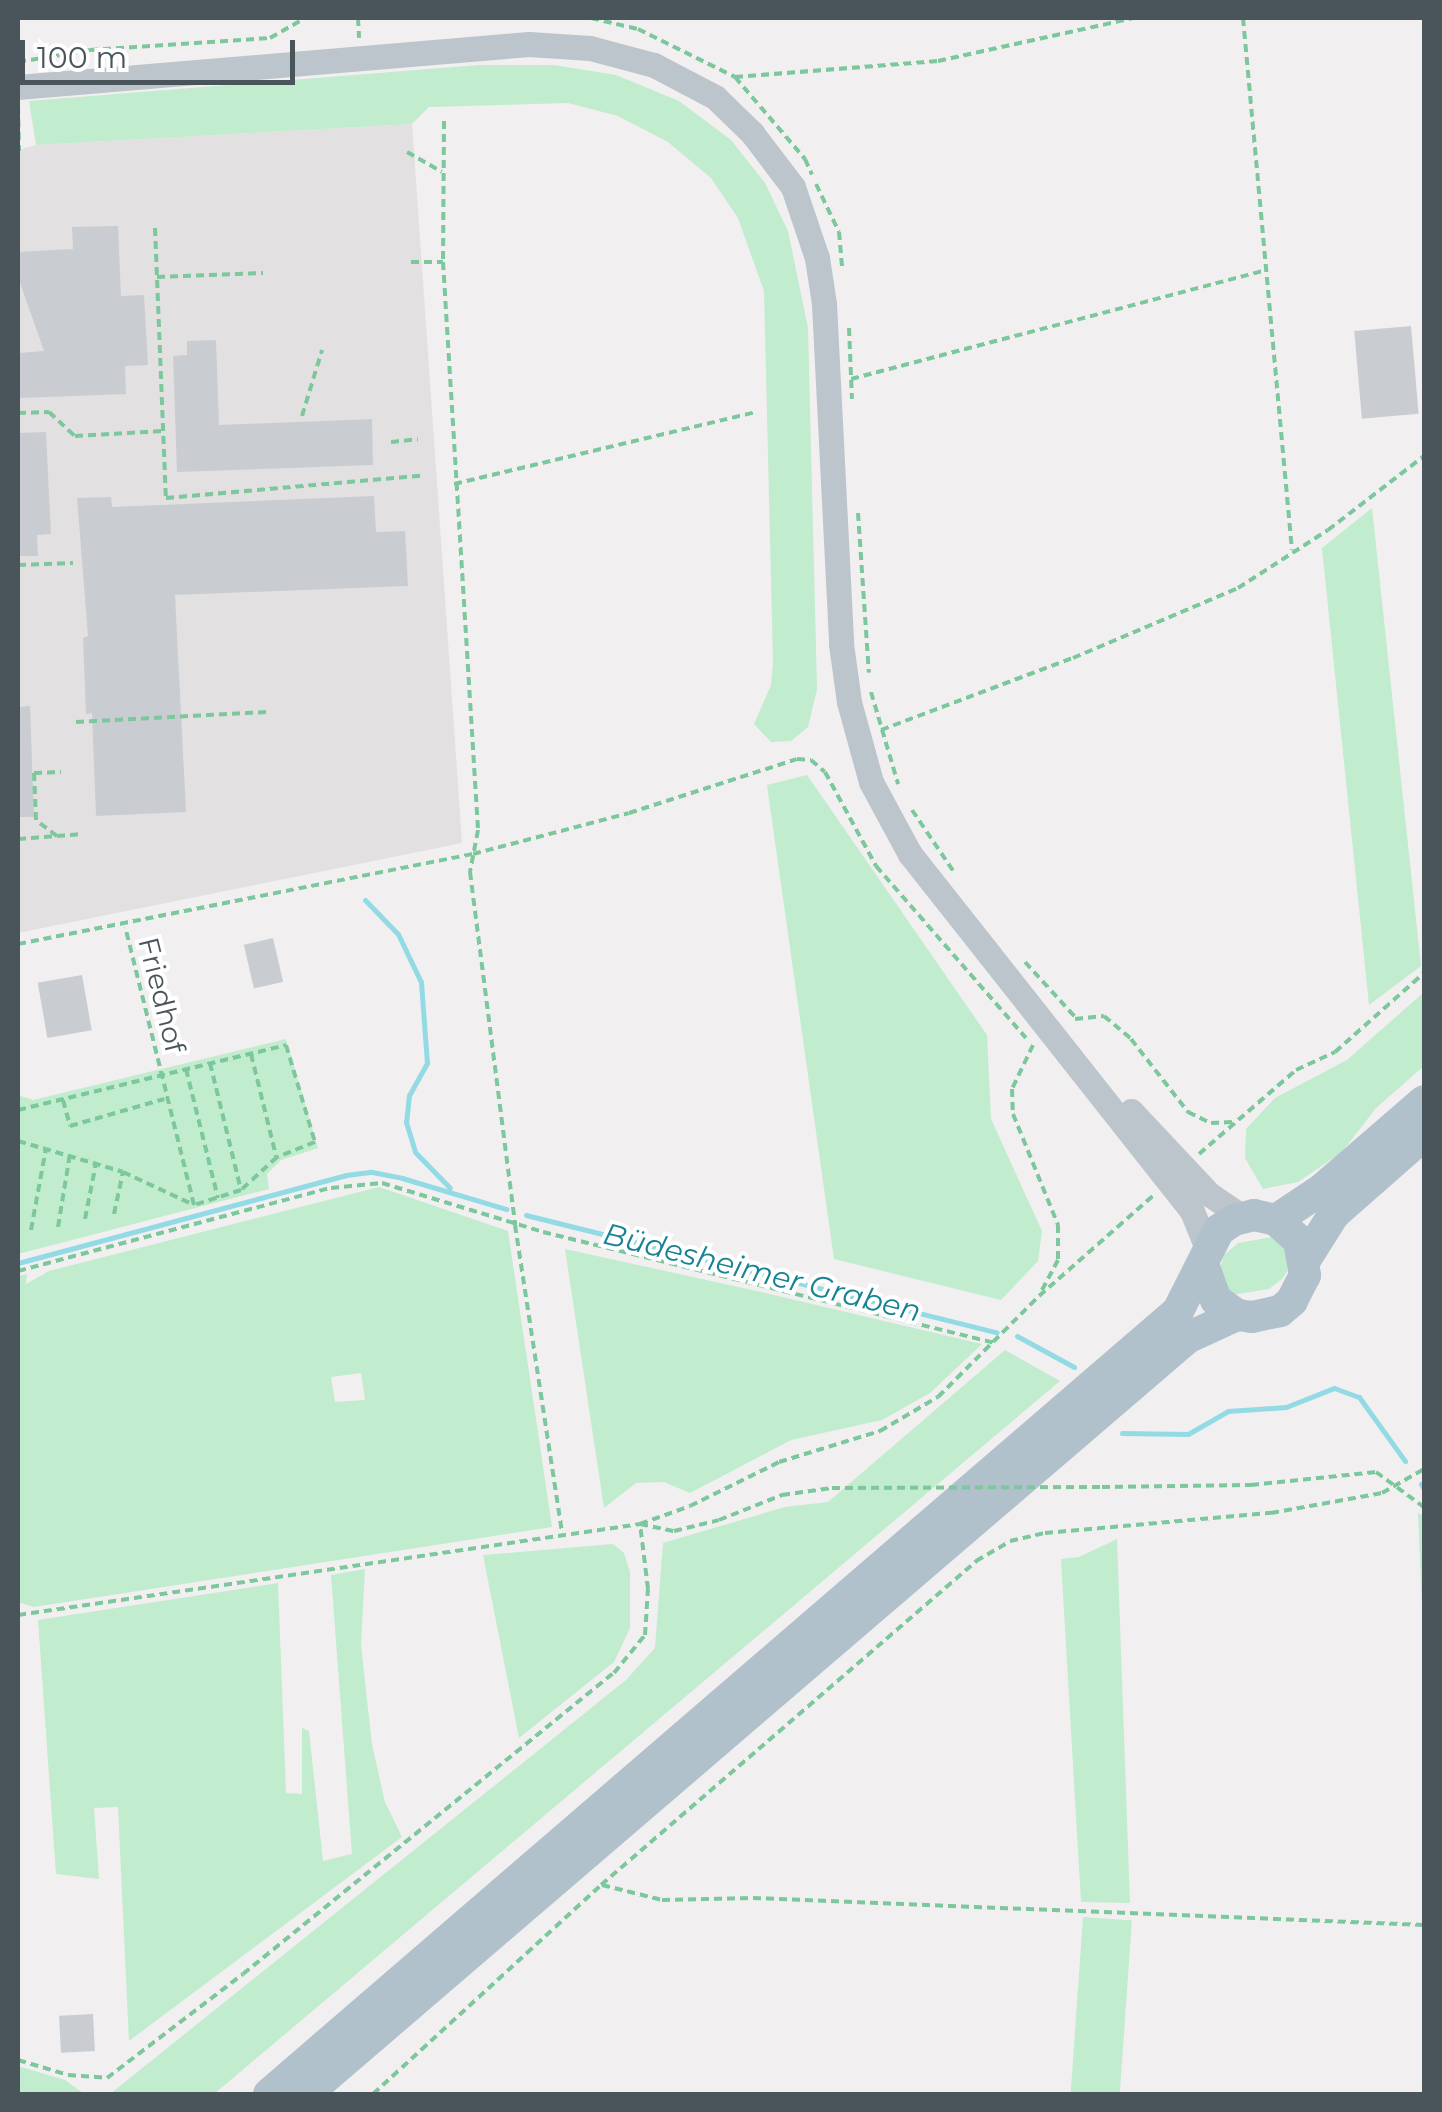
<!DOCTYPE html>
<meta charset="utf-8">
<style>
body{margin:0}
#map{position:relative;width:1442px;height:2112px;overflow:hidden;background:#f2eff0;font-family:Montserrat,sans-serif}
div>[style]{position:absolute}
.education>*{inset:0;background:#e3e0e1}
.green>*{inset:0;background:#c1ecce;transform-origin:0 0}
.stream>*{height:5px;margin:-2.5px;padding:0 2.5px;transform-origin:2.5px;border-radius:2.5px;background:#92dbe5}
.building>*{inset:0;background:#c9cdd1;transform-origin:0 0}
.path>*{height:4px;margin-top:-2px;transform-origin:0;background:repeating-linear-gradient(90deg,#7cc79c 0 8px,transparent 0 13px)}
.minor>*{height:25px;margin:-12.5px;padding:0 12.5px;transform-origin:12.5px;border-radius:12.5px;background:#bcc5cb}
.major>*{height:32px;margin:-16px;padding:0 16px;transform-origin:16px;border-radius:16px;background:#b1c1cc}
.path-bridge>*{height:4px;margin-top:-2px;transform-origin:0;background:repeating-linear-gradient(90deg,#7cc79c 0 8px,transparent 0 13px)}
span{translate:-50% -50%;white-space:nowrap;text-align:center;line-height:1.15;-webkit-text-stroke:8px #fff;paint-order:stroke}
.street-label{font-size:28px;color:#49545b}
.water-label{font-size:30px;color:#168292;font-style:italic}
.frame{position:absolute;inset:0;border:20px solid #49545b;pointer-events:none}
.scale{position:absolute;left:20px;top:40px;width:275px;height:45px;box-sizing:border-box;border:5px solid #49545b;border-top:0;padding-left:12px;font-size:30px;line-height:35px;white-space:nowrap;color:#49545b;-webkit-text-stroke:8px #fff;paint-order:stroke}
</style>
<div id="map">
<div class="education">
<div style="clip-path:polygon(412px 124px,462px 843px,18px 933px,18px 150px,36px 145px)"></div>
</div>
<div class="green">
<div style="clip-path:polygon(479px 65px,554px 65px,616px 75px,679px 101px,731px 140px,765px 183px,788px 231px,808px 328px,817px 689px,808px 727px,791px 741px,771px 742px,754px 724px,771px 685px,773px 663px,764px 291px,738px 218px,711px 178px,668px 142px,618px 116px,568px 103px,429px 107px,412px 124px,36px 145px,29px 101px)"></div>
<div style="clip-path:polygon(1372px 508px,1421px 966px,1369px 1005px,1322px 548px)"></div>
<div style="clip-path:polygon(807px 775px,987px 1035px,991px 1119px,1042px 1231px,1038px 1261px,1001px 1300px,834px 1259px,767px 785px)"></div>
<div style="clip-path:polygon(1424px 992px,1424px 1066px,1376px 1108px,1342px 1152px,1298px 1182px,1263px 1189px,1245px 1158px,1246px 1129px,1275px 1098px,1347px 1060px)"></div>
<div style="clip-path:polygon(286px 1039px,318px 1148px,281px 1160px,267px 1174px,269px 1189px,18px 1254px,18px 1095px,33px 1100px)"></div>
<div style="clip-path:polygon(evenodd,379px 1187px,508px 1231px,552px 1527px,34px 1607px,18px 1602px,18px 1276px,27px 1274px,26px 1284px,49px 1271px,379px 1187px,361px 1373px,365px 1400px,335px 1402px,331px 1377px,361px 1373px)"></div>
<div style="clip-path:polygon(1278px 1236px,1285px 1242px,1288px 1270px,1283px 1278px,1269px 1289px,1232px 1295px,1223px 1285px,1220px 1268px,1224px 1255px,1238px 1243px)"></div>
<div style="clip-path:polygon(565px 1249px,761px 1292px,982px 1344px,930px 1393px,882px 1420px,791px 1440px,690px 1493px,664px 1482px,636px 1483px,604px 1508px)"></div>
<div style="clip-path:polygon(1005px 1350px,1060px 1381px,214px 2094px,110px 2094px,626px 1680px,655px 1648px,663px 1543px,785px 1507px,828px 1502px)"></div>
<div style="clip-path:polygon(1418px 1513px,1424px 1516px,1424px 1652px)"></div>
<div style="clip-path:polygon(1117px 1539px,1130px 1903px,1081px 1902px,1061px 1559px,1079px 1557px)"></div>
<div style="clip-path:polygon(613px 1544px,624px 1553px,630px 1572px,630px 1628px,614px 1662px,519px 1738px,483px 1555px)"></div>
<div style="clip-path:polygon(365px 1569px,361px 1645px,372px 1745px,385px 1802px,402px 1837px,129px 2041px,118px 1807px,94px 1808px,99px 1879px,56px 1874px,38px 1620px,278px 1583px,286px 1793px,302px 1794px,302px 1728px,309px 1731px,323px 1861px,352px 1854px,331px 1575px)"></div>
<div style="left:1083px;top:1917px;width:49px;height:177px;rotate:4deg"></div>
<div style="clip-path:polygon(18px 2066px,65px 2080px,83px 2093px,18px 2094px)"></div>
</div>
<div class="stream">
<div style="left:365px;top:900px;width:47px;rotate:45.9deg"></div>
<div style="left:398px;top:934px;width:53px;rotate:64.4deg"></div>
<div style="left:421px;top:982px;width:81px;rotate:85.8deg"></div>
<div style="left:427px;top:1063px;width:37px;rotate:119deg"></div>
<div style="left:409px;top:1095px;width:27px;rotate:96deg"></div>
<div style="left:406px;top:1122px;width:31px;rotate:73deg"></div>
<div style="left:415px;top:1152px;width:50px;rotate:45.8deg"></div>
<div style="left:526px;top:1215px;width:485px;rotate:14deg"></div>
<div style="left:18px;top:1263px;width:340px;rotate:-15deg"></div>
<div style="left:346px;top:1175px;width:26px;rotate:-7deg"></div>
<div style="left:372px;top:1172px;width:31px;rotate:11deg"></div>
<div style="left:402px;top:1178px;width:109px;rotate:16.6deg"></div>
<div style="left:1017px;top:1336px;width:65px;rotate:28.5deg"></div>
<div style="left:1122px;top:1433px;width:66px;rotate:0.9deg"></div>
<div style="left:1188px;top:1434px;width:46px;rotate:-29.9deg"></div>
<div style="left:1228px;top:1411px;width:58px;rotate:-3.9deg"></div>
<div style="left:1286px;top:1407px;width:52px;rotate:-21.6deg"></div>
<div style="left:1334px;top:1388px;width:27px;rotate:20deg"></div>
<div style="left:1359px;top:1397px;width:79px;rotate:54.3deg"></div>
<div style="left:1421px;top:1484px;width:6px;rotate:59deg"></div>
</div>
<div class="building">
<div style="clip-path:polygon(118px 226px,121px 296px,144px 295px,148px 365px,125px 366px,126px 394px,20px 398px,19px 353px,44px 351px,18px 277px,18px 252px,73px 249px,72px 227px)"></div>
<div style="left:1411px;top:326px;width:88px;height:57px;rotate:85deg"></div>
<div style="clip-path:polygon(216px 340px,219px 425px,372px 419px,373px 465px,177px 472px,173px 356px,187px 355px,187px 341px)"></div>
<div style="clip-path:polygon(46px 432px,51px 534px,37px 535px,38px 556px,18px 556px,18px 433px)"></div>
<div style="clip-path:polygon(374px 496px,376px 532px,405px 531px,408px 586px,175px 595px,186px 812px,96px 816px,92px 713px,86px 714px,83px 638px,88px 636px,77px 498px,111px 497px,112px 507px)"></div>
<div style="clip-path:polygon(30px 706px,34px 817px,18px 817px,18px 707px)"></div>
<div style="left:273px;top:938px;width:45px;height:30px;rotate:77deg"></div>
<div style="left:82px;top:975px;width:56px;height:45px;rotate:80deg"></div>
<div style="left:93px;top:2014px;width:37px;height:34px;rotate:87deg"></div>
</div>
<div class="path">
<div style="left:358px;top:18px;width:20px;rotate:87deg"></div>
<div style="left:453px;top:18px;width:44px"></div>
<div style="left:591px;top:18px;width:48px;rotate:13.2deg"></div>
<div style="left:638px;top:29px;width:108px;rotate:26.3deg"></div>
<div style="left:735px;top:77px;width:204px;rotate:-4.5deg"></div>
<div style="left:938px;top:61px;width:201px;rotate:-12.4deg"></div>
<div style="left:1243px;top:18px;width:534px;rotate:84.74deg"></div>
<div style="left:18px;top:62px;width:73px;rotate:-9.5deg"></div>
<div style="left:90px;top:50px;width:180px;rotate:-3.8deg"></div>
<div style="left:270px;top:38px;width:40px;rotate:-29.7deg"></div>
<div style="left:735px;top:77px;width:108px;rotate:49.5deg"></div>
<div style="left:805px;top:159px;width:17px;rotate:66deg"></div>
<div style="left:18px;top:106px;width:45px;rotate:88.7deg"></div>
<div style="left:444px;top:121px;width:141px;rotate:90.4deg"></div>
<div style="left:443px;top:262px;width:569px;rotate:86.47deg"></div>
<div style="left:478px;top:830px;width:43px;rotate:100.8deg"></div>
<div style="left:470px;top:872px;width:356px;rotate:82.7deg"></div>
<div style="left:515px;top:1225px;width:312px;rotate:81.3deg"></div>
<div style="left:407px;top:152px;width:40px;rotate:29.7deg"></div>
<div style="left:816px;top:184px;width:53px;rotate:64.4deg"></div>
<div style="left:839px;top:232px;width:37px;rotate:85deg"></div>
<div style="left:155px;top:228px;width:270px;rotate:87.7deg"></div>
<div style="left:166px;top:498px;width:255px;rotate:-5deg"></div>
<div style="left:411px;top:262px;width:32px"></div>
<div style="left:157px;top:277px;width:106px;rotate:-2.2deg"></div>
<div style="left:849px;top:328px;width:71px;rotate:87.6deg"></div>
<div style="left:851px;top:379px;width:429px;rotate:-14.7deg"></div>
<div style="left:18px;top:413px;width:31px;rotate:-2deg"></div>
<div style="left:49px;top:412px;width:35px;rotate:43deg"></div>
<div style="left:75px;top:436px;width:88px;rotate:-3.3deg"></div>
<div style="left:302px;top:416px;width:69px;rotate:-73.1deg"></div>
<div style="left:391px;top:442px;width:27px;rotate:-6deg"></div>
<div style="left:454px;top:484px;width:310px;rotate:-13.4deg"></div>
<div style="left:858px;top:513px;width:160px;rotate:86.1deg"></div>
<div style="left:18px;top:565px;width:55px;rotate:-2.1deg"></div>
<div style="left:871px;top:692px;width:96px;rotate:73.6deg"></div>
<div style="left:76px;top:722px;width:191px;rotate:-3deg"></div>
<div style="left:881px;top:730px;width:205px;rotate:-20.6deg"></div>
<div style="left:1073px;top:658px;width:179px;rotate:-23deg"></div>
<div style="left:1238px;top:588px;width:107px;rotate:-32.8deg"></div>
<div style="left:1328px;top:530px;width:121px;rotate:-37.6deg"></div>
<div style="left:912px;top:810px;width:75px;rotate:55.9deg"></div>
<div style="left:57px;top:836px;width:26px;rotate:-143deg"></div>
<div style="left:36px;top:820px;width:47px;rotate:-92.4deg"></div>
<div style="left:34px;top:773px;width:27px;rotate:-2deg"></div>
<div style="left:18px;top:839px;width:65px;rotate:-4.4deg"></div>
<div style="left:18px;top:944px;width:464px;rotate:-11.2deg"></div>
<div style="left:473px;top:854px;width:161px;rotate:-14.7deg"></div>
<div style="left:629px;top:813px;width:176px;rotate:-17.8deg"></div>
<div style="left:797px;top:759px;width:14px;rotate:4deg"></div>
<div style="left:811px;top:760px;width:18px;rotate:41deg"></div>
<div style="left:825px;top:772px;width:107px;rotate:61.5deg"></div>
<div style="left:876px;top:866px;width:228px;rotate:48.9deg"></div>
<div style="left:1025px;top:962px;width:76px;rotate:47.7deg"></div>
<div style="left:1075px;top:1019px;width:29px;rotate:-6deg"></div>
<div style="left:1104px;top:1016px;width:35px;rotate:40deg"></div>
<div style="left:1131px;top:1039px;width:93px;rotate:52deg"></div>
<div style="left:1188px;top:1112px;width:25px;rotate:26deg"></div>
<div style="left:1211px;top:1123px;width:21px;rotate:-3deg"></div>
<div style="left:1033px;top:1045px;width:49px;rotate:115.5deg"></div>
<div style="left:1012px;top:1089px;width:25px;rotate:88deg"></div>
<div style="left:1013px;top:1114px;width:120px;rotate:67.9deg"></div>
<div style="left:1058px;top:1225px;width:35px;rotate:90deg"></div>
<div style="left:1058px;top:1260px;width:36px;rotate:118deg"></div>
<div style="left:251px;top:1054px;width:105px;rotate:76.2deg"></div>
<div style="left:210px;top:1063px;width:131px;rotate:76.3deg"></div>
<div style="left:186px;top:1069px;width:133px;rotate:76.1deg"></div>
<div style="left:63px;top:1100px;width:27px;rotate:75deg"></div>
<div style="left:70px;top:1126px;width:98px;rotate:-16deg"></div>
<div style="left:18px;top:1110px;width:276px;rotate:-13.6deg"></div>
<div style="left:286px;top:1045px;width:101px;rotate:73.4deg"></div>
<div style="left:315px;top:1142px;width:41px;rotate:158.5deg"></div>
<div style="left:277px;top:1157px;width:49px;rotate:137.5deg"></div>
<div style="left:241px;top:1190px;width:49px;rotate:162.3deg"></div>
<div style="left:18px;top:1141px;width:109px;rotate:16.4deg"></div>
<div style="left:123px;top:1172px;width:78px;rotate:24.9deg"></div>
<div style="left:194px;top:1205px;width:286px;rotate:-103.9deg"></div>
<div style="left:1199px;top:1154px;width:128px;rotate:-40.9deg"></div>
<div style="left:1296px;top:1070px;width:43px;rotate:-24.8deg"></div>
<div style="left:1335px;top:1052px;width:119px;rotate:-41.6deg"></div>
<div style="left:114px;top:1214px;width:43px;rotate:-77.9deg"></div>
<div style="left:85px;top:1219px;width:57px;rotate:-78.9deg"></div>
<div style="left:58px;top:1227px;width:74px;rotate:-80.7deg"></div>
<div style="left:31px;top:1230px;width:83px;rotate:-79.6deg"></div>
<div style="left:18px;top:1271px;width:324px;rotate:-14.9deg"></div>
<div style="left:331px;top:1188px;width:51px;rotate:-5.6deg"></div>
<div style="left:382px;top:1183px;width:168px;rotate:16.9deg"></div>
<div style="left:543px;top:1232px;width:465px;rotate:13.8deg"></div>
<div style="left:1102px;top:1487px;width:149px;rotate:-0.8deg"></div>
<div style="left:1251px;top:1485px;width:126px;rotate:-5.9deg"></div>
<div style="left:1376px;top:1472px;width:59px;rotate:36.1deg"></div>
<div style="left:640px;top:1524px;width:35px;rotate:12deg"></div>
<div style="left:674px;top:1531px;width:46px;rotate:-13.7deg"></div>
<div style="left:719px;top:1520px;width:68px;rotate:-21.6deg"></div>
<div style="left:782px;top:1495px;width:50px;rotate:-8deg"></div>
<div style="left:18px;top:1615px;width:629px;rotate:-8.32deg"></div>
<div style="left:640px;top:1524px;width:53px;rotate:-19.8deg"></div>
<div style="left:690px;top:1506px;width:99px;rotate:-26.3deg"></div>
<div style="left:779px;top:1462px;width:106px;rotate:-17.1deg"></div>
<div style="left:880px;top:1431px;width:67px;rotate:-30.4deg"></div>
<div style="left:938px;top:1397px;width:143px;rotate:-45deg"></div>
<div style="left:1039px;top:1296px;width:154px;rotate:-41.3deg"></div>
<div style="left:602px;top:1885px;width:62px;rotate:14deg"></div>
<div style="left:662px;top:1900px;width:91px;rotate:-1.3deg"></div>
<div style="left:753px;top:1898px;width:672px;rotate:2.3deg"></div>
<div style="left:18px;top:2060px;width:52px;rotate:16.7deg"></div>
<div style="left:68px;top:2075px;width:39px;rotate:4deg"></div>
<div style="left:107px;top:2078px;width:171px;rotate:-37.4deg"></div>
<div style="left:243px;top:1974px;width:478px;rotate:-39.1deg"></div>
<div style="left:614px;top:1673px;width:49px;rotate:-50.8deg"></div>
<div style="left:645px;top:1635px;width:46px;rotate:-86.3deg"></div>
<div style="left:648px;top:1589px;width:65px;rotate:-97deg"></div>
<div style="left:373px;top:2094px;width:309px;rotate:-42.5deg"></div>
<div style="left:601px;top:1885px;width:496px;rotate:-40.8deg"></div>
<div style="left:976px;top:1561px;width:39px;rotate:-30deg"></div>
<div style="left:1010px;top:1541px;width:36px;rotate:-13deg"></div>
<div style="left:1045px;top:1533px;width:227px;rotate:-5.1deg"></div>
<div style="left:1271px;top:1513px;width:113px;rotate:-10.2deg"></div>
<div style="left:1382px;top:1493px;width:48px;rotate:-29.7deg"></div>
</div>
<div class="minor">
<div style="left:18px;top:87px;width:513px;rotate:-4.81deg"></div>
<div style="left:529px;top:44px;width:61px;rotate:3.8deg"></div>
<div style="left:590px;top:48px;width:66px;rotate:14.9deg"></div>
<div style="left:654px;top:65px;width:69px;rotate:27.7deg"></div>
<div style="left:715px;top:97px;width:52px;rotate:44.2deg"></div>
<div style="left:752px;top:133px;width:68px;rotate:52.8deg"></div>
<div style="left:793px;top:187px;width:75px;rotate:71.3deg"></div>
<div style="left:817px;top:258px;width:47px;rotate:81.3deg"></div>
<div style="left:824px;top:304px;width:340px;rotate:87.1deg"></div>
<div style="left:841px;top:644px;width:59px;rotate:82.1deg"></div>
<div style="left:849px;top:702px;width:83px;rotate:74.6deg"></div>
<div style="left:871px;top:782px;width:82px;rotate:61.6deg"></div>
<div style="left:910px;top:854px;width:455px;rotate:51.7deg"></div>
<div style="left:1192px;top:1211px;width:40px;rotate:68deg"></div>
<div style="left:1131px;top:1111px;width:114px;rotate:46.8deg"></div>
<div style="left:1209px;top:1194px;width:41px;rotate:34.1deg"></div>
</div>
<div class="major">
<div style="left:1276px;top:1220px;width:54px;rotate:-33.7deg"></div>
<div style="left:1321px;top:1190px;width:136px;rotate:-40.8deg"></div>
<div style="left:1305px;top:1260px;width:54px;rotate:-57.8deg"></div>
<div style="left:1334px;top:1214px;width:120px;rotate:-41.3deg"></div>
<div style="left:269px;top:2094px;width:1200px;rotate:-40.74deg"></div>
<div style="left:1178px;top:1311px;width:91px;rotate:-63.2deg"></div>
<div style="left:1219px;top:1230px;width:18px;rotate:-34deg"></div>
<div style="left:1234px;top:1220px;width:21px;rotate:-14deg"></div>
<div style="left:1254px;top:1215px;width:23px;rotate:13deg"></div>
<div style="left:1276px;top:1220px;width:31px;rotate:42deg"></div>
<div style="left:1299px;top:1241px;width:35px;rotate:80deg"></div>
<div style="left:1305px;top:1275px;width:29px;rotate:117deg"></div>
<div style="left:1292px;top:1301px;width:16px;rotate:140deg"></div>
<div style="left:1280px;top:1311px;width:29px;rotate:168deg"></div>
<div style="left:1252px;top:1317px;width:15px;rotate:-172deg"></div>
<div style="left:1237px;top:1315px;width:26px;rotate:-144deg"></div>
<div style="left:1216px;top:1300px;width:37px;rotate:-110deg"></div>
<div style="left:306px;top:2094px;width:1161px;rotate:-40.63deg"></div>
<div style="left:1187px;top:1338px;width:55px;rotate:-24.7deg"></div>
</div>
<div class="path-bridge">
<div style="left:832px;top:1488px;width:270px;rotate:-0.2deg"></div>
</div>
<div class="street-label">
<span style="left:162px;top:995px;rotate:76deg">Friedhof</span>
</div>
<div class="water-label">
<span style="left:762px;top:1273px;rotate:14deg">Büdesheimer Graben</span>
</div>
<div class="frame"></div>
<div class="scale">100 m</div>
</div>
